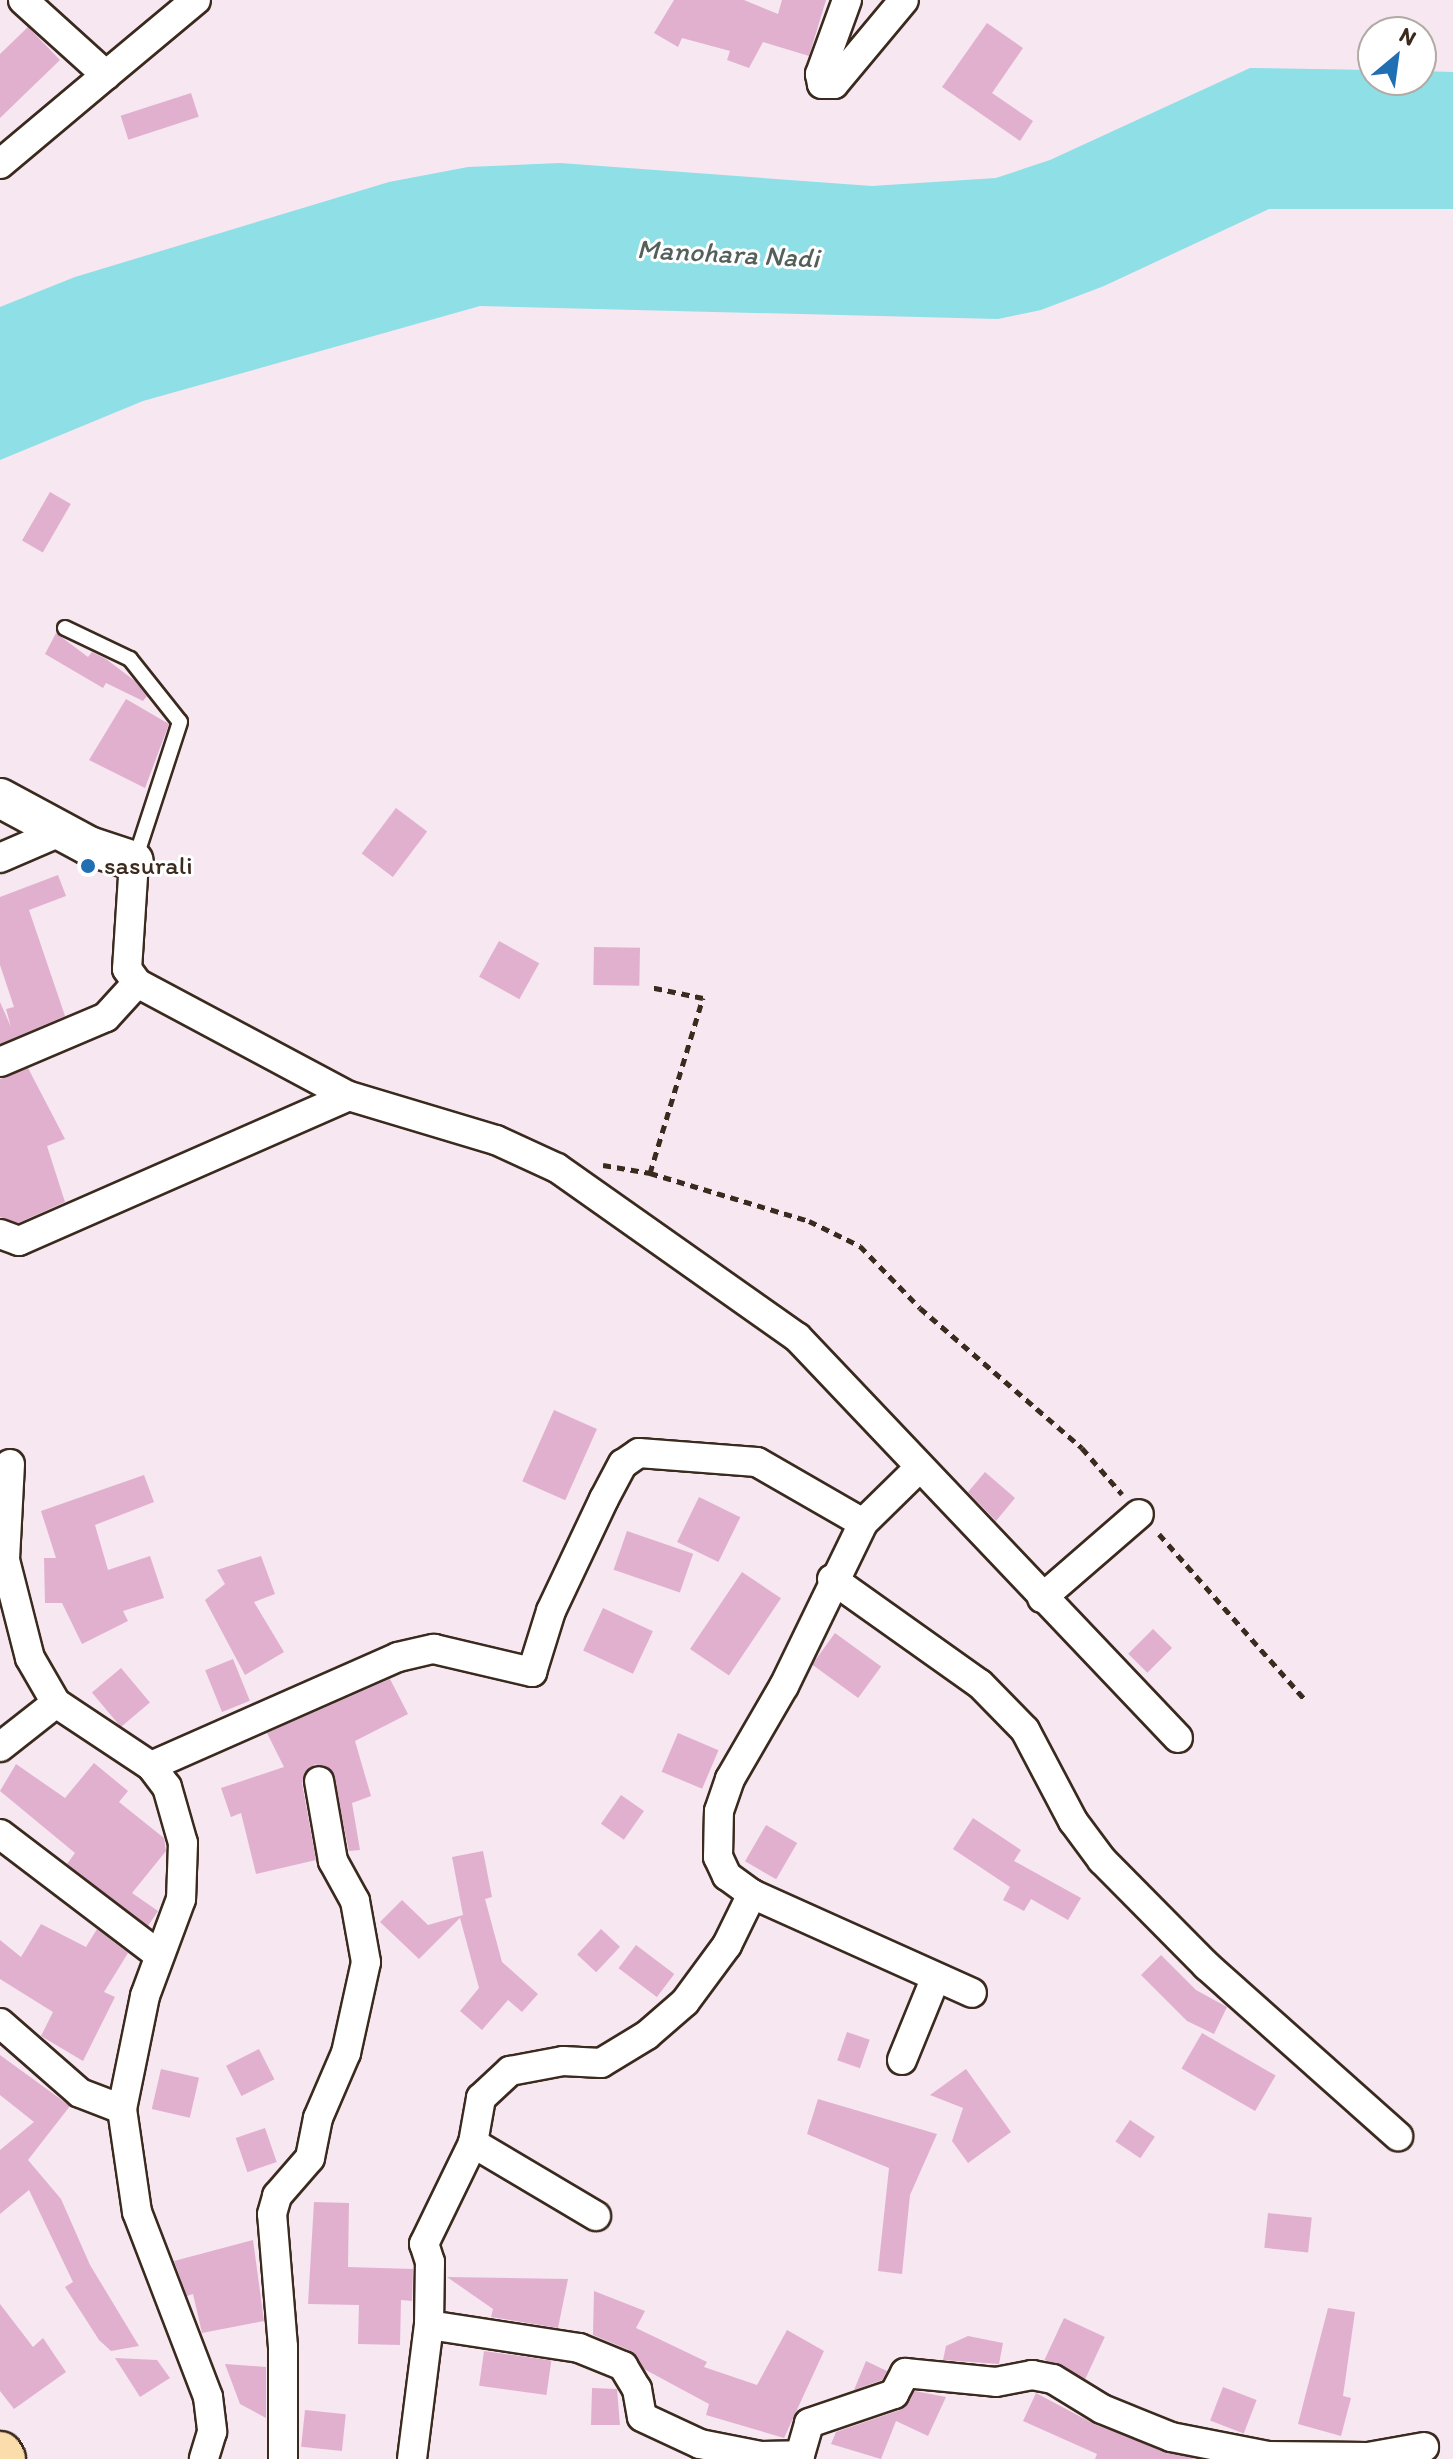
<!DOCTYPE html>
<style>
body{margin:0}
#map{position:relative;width:1453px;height:2459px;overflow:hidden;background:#f6e7f1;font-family:Itim,sans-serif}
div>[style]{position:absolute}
.water>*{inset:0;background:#8edfe6}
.building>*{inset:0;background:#e2b0cf;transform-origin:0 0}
.path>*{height:5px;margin-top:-2.5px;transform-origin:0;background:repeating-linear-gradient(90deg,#3b2a1e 0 8px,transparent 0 14px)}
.roads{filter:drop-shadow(2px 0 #3b2a1e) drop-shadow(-2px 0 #3b2a1e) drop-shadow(0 2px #3b2a1e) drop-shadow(0 -2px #3b2a1e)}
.lane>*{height:14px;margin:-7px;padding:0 7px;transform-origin:7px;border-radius:7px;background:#fff}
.street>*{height:28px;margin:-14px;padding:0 14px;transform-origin:14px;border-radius:14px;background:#fff}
.secondary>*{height:38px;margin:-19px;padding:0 19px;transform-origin:19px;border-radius:19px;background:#fff}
.primary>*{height:44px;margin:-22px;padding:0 22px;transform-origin:22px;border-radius:22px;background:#fbddab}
.dots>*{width:22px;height:22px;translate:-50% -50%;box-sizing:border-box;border:4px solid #fff;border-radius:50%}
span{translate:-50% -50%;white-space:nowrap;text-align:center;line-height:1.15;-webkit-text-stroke:6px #fff;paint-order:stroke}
.poi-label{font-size:26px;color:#3b2a1e}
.left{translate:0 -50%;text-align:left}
.water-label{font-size:28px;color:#54605a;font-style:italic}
.north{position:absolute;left:1357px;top:16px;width:80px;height:80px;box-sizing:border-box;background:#fff;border:2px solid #b1aaa5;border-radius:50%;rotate:29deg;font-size:22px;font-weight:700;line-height:32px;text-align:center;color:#3b2a1e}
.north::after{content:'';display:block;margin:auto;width:28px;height:36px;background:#1f6fb2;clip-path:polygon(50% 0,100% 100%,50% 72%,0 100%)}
</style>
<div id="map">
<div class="water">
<div style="clip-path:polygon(1250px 68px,1373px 70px,1373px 80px,1421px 80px,1421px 71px,1453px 72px,1453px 209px,1269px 209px,1104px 286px,1041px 310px,998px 319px,480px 306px,143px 401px,0 460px,0 307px,75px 277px,389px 182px,468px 167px,560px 163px,872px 186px,996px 178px,1050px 160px)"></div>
</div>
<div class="building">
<div style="clip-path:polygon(674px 0,744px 0,778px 14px,782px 0,826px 0,809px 56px,763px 42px,749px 68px,727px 60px,730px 51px,682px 38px,678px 47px,654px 33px)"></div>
<div style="clip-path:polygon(987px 23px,1023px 48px,992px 93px,1033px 121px,1020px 141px,942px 87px)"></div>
<div style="clip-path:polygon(28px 27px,60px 60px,0 118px,0 54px)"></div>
<div style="left:191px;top:93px;width:25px;height:74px;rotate:72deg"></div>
<div style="left:50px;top:492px;width:24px;height:56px;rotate:30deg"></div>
<div style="clip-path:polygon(56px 633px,88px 657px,92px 652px,106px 659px,135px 681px,147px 696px,143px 701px,106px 683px,103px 688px,45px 654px)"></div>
<div style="clip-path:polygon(126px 699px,169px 724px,145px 788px,89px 760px)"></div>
<div style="left:396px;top:808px;width:39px;height:57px;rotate:37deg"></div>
<div style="clip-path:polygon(58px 875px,66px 896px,29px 910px,65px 1016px,0 1044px,0 1002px,11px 1027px,6px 1009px,14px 1007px,0 965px,0 897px)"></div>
<div style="left:499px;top:941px;width:46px;height:41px;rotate:29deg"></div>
<div style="left:594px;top:947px;width:46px;height:38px;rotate:1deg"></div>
<div style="clip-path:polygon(28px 1068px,65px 1139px,47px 1146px,65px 1202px,18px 1223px,0 1217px,0 1079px)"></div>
<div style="left:554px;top:1410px;width:47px;height:78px;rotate:24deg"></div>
<div style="clip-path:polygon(985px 1472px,1015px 1498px,996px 1521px,968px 1492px)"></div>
<div style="clip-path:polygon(144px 1475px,154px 1502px,95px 1525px,108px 1570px,150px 1556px,164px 1598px,123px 1611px,128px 1621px,82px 1644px,62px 1603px,45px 1603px,44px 1558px,56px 1558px,41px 1511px)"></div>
<div style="left:699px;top:1497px;width:46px;height:50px;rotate:26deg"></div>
<div style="left:627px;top:1531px;width:70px;height:41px;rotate:19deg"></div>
<div style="clip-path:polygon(261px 1556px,275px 1594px,254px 1602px,284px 1652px,245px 1675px,205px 1600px,225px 1584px,217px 1570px)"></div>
<div style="left:742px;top:1572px;width:47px;height:93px;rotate:34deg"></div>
<div style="left:603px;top:1608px;width:55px;height:47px;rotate:25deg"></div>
<div style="left:1153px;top:1629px;width:27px;height:35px;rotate:45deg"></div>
<div style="left:835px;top:1633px;width:57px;height:39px;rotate:36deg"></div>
<div style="left:233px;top:1659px;width:45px;height:30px;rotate:68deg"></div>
<div style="left:121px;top:1668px;width:45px;height:38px;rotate:50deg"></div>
<div style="clip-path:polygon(390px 1679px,408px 1714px,355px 1741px,371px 1796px,352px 1803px,360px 1850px,349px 1851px,332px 1771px,315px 1764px,302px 1783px,316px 1860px,256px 1874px,241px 1813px,231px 1817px,221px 1788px,284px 1767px,267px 1733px)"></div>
<div style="left:678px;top:1733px;width:44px;height:42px;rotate:23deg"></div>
<div style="clip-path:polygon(94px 1763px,128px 1791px,119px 1802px,164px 1838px,166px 1851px,132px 1893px,158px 1911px,148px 1926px,67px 1864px,75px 1853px,0 1791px,16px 1764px,65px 1798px)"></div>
<div style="left:621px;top:1795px;width:28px;height:35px;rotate:35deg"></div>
<div style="clip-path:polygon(973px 1818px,1021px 1850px,1014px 1861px,1081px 1898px,1068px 1920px,1031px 1899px,1024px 1911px,1003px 1900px,1010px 1887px,953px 1849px)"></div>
<div style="left:766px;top:1825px;width:36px;height:42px;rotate:30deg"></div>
<div style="clip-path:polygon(483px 1851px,492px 1897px,485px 1899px,502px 1962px,538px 1994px,522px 2012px,508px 2000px,482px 2030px,460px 2011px,479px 1988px,460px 1918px,419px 1959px,380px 1922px,402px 1900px,428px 1925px,463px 1915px,452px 1857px)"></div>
<div style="clip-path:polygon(41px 1924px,86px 1947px,97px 1929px,128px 1953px,104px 1992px,115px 1997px,83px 2061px,41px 2036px,53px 2012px,0 1979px,0 1940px,21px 1957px)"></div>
<div style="left:601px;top:1929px;width:26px;height:35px;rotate:43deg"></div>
<div style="left:636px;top:1945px;width:48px;height:29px;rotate:37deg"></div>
<div style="clip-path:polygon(1161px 1955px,1196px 1990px,1227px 2007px,1214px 2034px,1187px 2021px,1141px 1975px)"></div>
<div style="left:847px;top:2032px;width:24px;height:30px;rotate:19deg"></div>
<div style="left:1202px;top:2033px;width:85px;height:41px;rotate:30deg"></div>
<div style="left:259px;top:2049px;width:34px;height:37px;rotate:63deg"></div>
<div style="clip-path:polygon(0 2055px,70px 2106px,28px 2160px,61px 2199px,90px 2265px,139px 2346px,111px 2351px,99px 2340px,65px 2287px,73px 2282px,29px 2190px,0 2214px,0 2150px,34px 2122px,0 2095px)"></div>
<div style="left:161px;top:2069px;width:39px;height:41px;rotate:13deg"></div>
<div style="clip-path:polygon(966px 2069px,1011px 2132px,968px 2163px,952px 2141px,963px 2108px,930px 2095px)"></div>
<div style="clip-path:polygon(818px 2099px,937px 2134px,910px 2195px,902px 2274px,878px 2271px,889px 2168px,807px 2134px)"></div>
<div style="left:1130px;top:2120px;width:30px;height:26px;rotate:34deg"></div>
<div style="left:265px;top:2128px;width:36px;height:31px;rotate:71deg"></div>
<div style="clip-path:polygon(314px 2202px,349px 2203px,348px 2267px,413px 2269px,412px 2301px,401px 2300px,400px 2345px,358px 2344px,359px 2305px,308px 2304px)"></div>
<div style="left:1268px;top:2213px;width:44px;height:35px;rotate:6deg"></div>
<div style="clip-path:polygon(253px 2240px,264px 2321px,202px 2333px,193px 2294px,187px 2296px,174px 2261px)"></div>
<div style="clip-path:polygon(447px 2277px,568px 2279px,558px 2328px,491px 2317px,493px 2309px)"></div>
<div style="clip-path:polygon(594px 2291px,645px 2311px,636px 2328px,707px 2362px,704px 2367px,757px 2385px,787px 2330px,824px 2351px,784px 2438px,706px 2415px,709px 2404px,644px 2369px,629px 2350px,593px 2335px)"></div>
<div style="clip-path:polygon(0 2304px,33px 2347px,43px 2338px,66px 2372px,14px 2409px,0 2391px)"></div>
<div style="clip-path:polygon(1328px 2308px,1355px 2312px,1343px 2396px,1351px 2398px,1341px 2436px,1298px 2424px)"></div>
<div style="left:1064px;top:2318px;width:45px;height:46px;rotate:25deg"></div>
<div style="clip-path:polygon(968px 2336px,1003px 2343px,999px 2364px,943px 2360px,946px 2346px)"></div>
<div style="left:484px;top:2351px;width:68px;height:35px;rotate:8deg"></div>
<div style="clip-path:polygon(115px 2358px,157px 2360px,170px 2378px,140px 2397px)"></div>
<div style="clip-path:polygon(866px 2361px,887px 2371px,882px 2380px,854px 2390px)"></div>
<div style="clip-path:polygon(225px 2364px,266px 2367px,266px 2418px,240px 2404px)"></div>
<div style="left:1223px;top:2387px;width:36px;height:36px;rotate:21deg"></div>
<div style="clip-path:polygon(592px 2388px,617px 2389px,620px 2425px,591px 2425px)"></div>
<div style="clip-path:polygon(915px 2391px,946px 2397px,928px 2436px,896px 2421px,881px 2459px,831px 2444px,836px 2432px,900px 2410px)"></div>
<div style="clip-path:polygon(1036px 2393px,1096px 2425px,1195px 2459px,1095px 2459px,1097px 2454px,1023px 2421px)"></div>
<div style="left:305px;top:2410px;width:41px;height:37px;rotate:6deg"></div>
</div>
<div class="path">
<div style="left:603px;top:1165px;width:48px;rotate:9.7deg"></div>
<div style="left:650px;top:1173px;width:183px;rotate:-73.2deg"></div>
<div style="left:703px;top:998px;width:54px;rotate:-168.3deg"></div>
<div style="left:650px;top:1173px;width:166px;rotate:16.8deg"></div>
<div style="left:809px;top:1221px;width:57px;rotate:26.1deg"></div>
<div style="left:860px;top:1246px;width:86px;rotate:45.9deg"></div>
<div style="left:920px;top:1308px;width:214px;rotate:40.8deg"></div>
<div style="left:1082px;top:1448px;width:61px;rotate:49deg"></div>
<div style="left:1159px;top:1534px;width:222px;rotate:48.6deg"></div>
</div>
<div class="roads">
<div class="lane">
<div style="left:65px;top:628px;width:72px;rotate:25.5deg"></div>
<div style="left:130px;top:659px;width:80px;rotate:51.6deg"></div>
<div style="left:180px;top:722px;width:145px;rotate:108.1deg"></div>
</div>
<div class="street">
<div style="left:23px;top:0;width:112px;rotate:42.1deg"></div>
<div style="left:106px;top:75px;width:117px;rotate:-39.8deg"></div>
<div style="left:847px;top:0;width:79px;rotate:110deg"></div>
<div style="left:820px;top:74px;width:10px;rotate:79deg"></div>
<div style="left:822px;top:84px;width:12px"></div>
<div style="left:834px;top:84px;width:109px;rotate:-50.2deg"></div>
<div style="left:0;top:164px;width:138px;rotate:-40deg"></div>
<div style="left:0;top:858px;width:65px;rotate:-23.4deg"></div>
<div style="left:134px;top:861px;width:108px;rotate:93.7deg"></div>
<div style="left:127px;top:969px;width:17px;rotate:54deg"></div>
<div style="left:137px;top:983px;width:240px;rotate:28.1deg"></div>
<div style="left:349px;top:1096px;width:153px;rotate:16.7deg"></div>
<div style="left:496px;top:1140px;width:67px;rotate:24.7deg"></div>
<div style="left:557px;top:1168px;width:294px;rotate:35.2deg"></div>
<div style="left:797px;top:1337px;width:553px;rotate:46.47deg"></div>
<div style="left:0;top:1062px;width:115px;rotate:-23deg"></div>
<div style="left:106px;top:1017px;width:46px;rotate:-47.6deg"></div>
<div style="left:0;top:1234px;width:20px;rotate:20deg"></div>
<div style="left:19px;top:1241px;width:360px;rotate:-23.7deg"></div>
<div style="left:10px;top:1464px;width:96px;rotate:93deg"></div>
<div style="left:5px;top:1560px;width:101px;rotate:75.7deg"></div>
<div style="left:30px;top:1658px;width:52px;rotate:60deg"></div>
<div style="left:56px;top:1703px;width:114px;rotate:33.6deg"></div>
<div style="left:151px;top:1766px;width:26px;rotate:53deg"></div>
<div style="left:167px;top:1787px;width:58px;rotate:74.1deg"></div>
<div style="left:183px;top:1843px;width:56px;rotate:92deg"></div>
<div style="left:181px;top:1899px;width:103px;rotate:110.4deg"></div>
<div style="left:145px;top:1996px;width:115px;rotate:101.5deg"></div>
<div style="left:122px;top:2109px;width:104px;rotate:81.7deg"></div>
<div style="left:137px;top:2212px;width:198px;rotate:69deg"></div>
<div style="left:208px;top:2397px;width:35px;rotate:83deg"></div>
<div style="left:212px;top:2432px;width:28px;rotate:107deg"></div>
<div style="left:832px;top:1579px;width:181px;rotate:35.4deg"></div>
<div style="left:980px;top:1684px;width:64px;rotate:45.6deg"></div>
<div style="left:1025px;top:1730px;width:103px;rotate:62.2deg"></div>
<div style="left:1073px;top:1821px;width:49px;rotate:53.4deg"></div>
<div style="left:1102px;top:1860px;width:149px;rotate:45.3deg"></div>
<div style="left:1207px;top:1966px;width:256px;rotate:41.7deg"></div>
<div style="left:1042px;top:1598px;width:128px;rotate:-40.9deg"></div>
<div style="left:0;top:1747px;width:71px;rotate:-38.2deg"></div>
<div style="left:151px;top:1766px;width:270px;rotate:-23.8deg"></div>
<div style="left:398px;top:1657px;width:37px;rotate:-13deg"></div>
<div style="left:434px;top:1649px;width:101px;rotate:13.2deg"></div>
<div style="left:532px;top:1672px;width:64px;rotate:-72.7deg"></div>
<div style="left:551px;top:1611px;width:124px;rotate:-64.7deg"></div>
<div style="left:604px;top:1499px;width:40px;rotate:-62deg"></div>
<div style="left:623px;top:1464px;width:19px;rotate:-35deg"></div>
<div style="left:639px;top:1453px;width:118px;rotate:4.4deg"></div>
<div style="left:757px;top:1462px;width:122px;rotate:29.9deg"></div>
<div style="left:0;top:1834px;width:200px;rotate:37.3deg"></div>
<div style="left:752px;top:1894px;width:241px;rotate:24.2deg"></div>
<div style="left:0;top:2023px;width:106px;rotate:41.2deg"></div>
<div style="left:80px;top:2093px;width:45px;rotate:20.9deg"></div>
<div style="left:902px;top:2060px;width:87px;rotate:-67.8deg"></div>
<div style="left:473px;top:2143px;width:143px;rotate:30.7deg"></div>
<div style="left:429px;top:2325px;width:152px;rotate:8.7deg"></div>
<div style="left:579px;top:2348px;width:48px;rotate:22.2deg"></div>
<div style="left:623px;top:2366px;width:27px;rotate:59deg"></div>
<div style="left:637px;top:2389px;width:28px;rotate:80deg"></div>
<div style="left:642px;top:2417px;width:64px;rotate:25deg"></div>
<div style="left:700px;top:2444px;width:62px;rotate:11.1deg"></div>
<div style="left:761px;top:2456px;width:39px;rotate:-1deg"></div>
<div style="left:800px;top:2455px;width:33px;rotate:-74deg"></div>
<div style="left:809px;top:2423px;width:90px;rotate:-18.8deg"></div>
<div style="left:894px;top:2394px;width:24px;rotate:-62deg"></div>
<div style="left:905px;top:2373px;width:91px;rotate:5.6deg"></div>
<div style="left:996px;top:2382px;width:37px;rotate:-11deg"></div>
<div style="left:1032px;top:2375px;width:21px;rotate:11deg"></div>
<div style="left:1053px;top:2379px;width:57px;rotate:31.5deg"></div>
<div style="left:1102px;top:2409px;width:74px;rotate:22.1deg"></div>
<div style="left:1171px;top:2437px;width:99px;rotate:11.1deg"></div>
<div style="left:1268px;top:2456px;width:100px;rotate:0.6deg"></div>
<div style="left:1368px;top:2457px;width:57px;rotate:-10.1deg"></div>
<div style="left:283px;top:2459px;width:112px;rotate:-90deg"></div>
<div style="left:283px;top:2347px;width:133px;rotate:-94.7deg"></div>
<div style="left:272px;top:2214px;width:19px;rotate:-74deg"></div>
<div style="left:277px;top:2196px;width:50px;rotate:-49deg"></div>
<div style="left:310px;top:2158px;width:41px;rotate:-78.7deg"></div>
<div style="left:318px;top:2118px;width:71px;rotate:-66.7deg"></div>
<div style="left:346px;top:2053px;width:93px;rotate:-77.6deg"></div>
<div style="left:366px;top:1962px;width:62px;rotate:-100.2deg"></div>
<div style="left:355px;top:1901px;width:46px;rotate:-118.8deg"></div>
<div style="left:333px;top:1861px;width:81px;rotate:-99.9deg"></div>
<div style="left:412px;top:2459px;width:135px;rotate:-82.8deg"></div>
<div style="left:429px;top:2325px;width:63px;rotate:-89.1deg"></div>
<div style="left:430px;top:2262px;width:19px;rotate:-108deg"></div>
<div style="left:424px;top:2244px;width:112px;rotate:-64.1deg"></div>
<div style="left:473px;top:2143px;width:46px;rotate:-79.9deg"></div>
<div style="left:481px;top:2098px;width:40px;rotate:-43deg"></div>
<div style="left:510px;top:2071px;width:54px;rotate:-10.7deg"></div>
<div style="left:563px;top:2061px;width:38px;rotate:3deg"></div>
<div style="left:601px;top:2063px;width:54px;rotate:-31.3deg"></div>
<div style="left:647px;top:2035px;width:50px;rotate:-41deg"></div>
<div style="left:685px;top:2002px;width:71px;rotate:-53.6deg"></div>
<div style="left:727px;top:1945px;width:57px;rotate:-63.9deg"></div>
<div style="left:752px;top:1894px;width:31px;rotate:-144deg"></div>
<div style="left:727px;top:1876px;width:21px;rotate:-115deg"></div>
<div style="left:718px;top:1857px;width:46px;rotate:-88.8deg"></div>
<div style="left:719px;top:1811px;width:34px;rotate:-71deg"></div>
<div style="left:730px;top:1779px;width:108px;rotate:-59.9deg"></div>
<div style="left:784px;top:1686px;width:181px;rotate:-64.1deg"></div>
<div style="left:863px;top:1523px;width:76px;rotate:-44.5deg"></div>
</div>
<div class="secondary">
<div style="left:0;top:798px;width:101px;rotate:28.3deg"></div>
<div style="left:89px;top:846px;width:47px;rotate:18.4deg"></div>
</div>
<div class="primary">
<div style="left:0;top:2454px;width:6px;rotate:59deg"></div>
</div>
</div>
<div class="dots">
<div style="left:88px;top:866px;background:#1f6fb2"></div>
</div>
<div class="poi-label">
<span class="left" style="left:104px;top:866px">sasurali</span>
</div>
<div class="water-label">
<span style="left:728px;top:253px;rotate:3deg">Manohara Nadi</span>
</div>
<div class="north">N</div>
</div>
